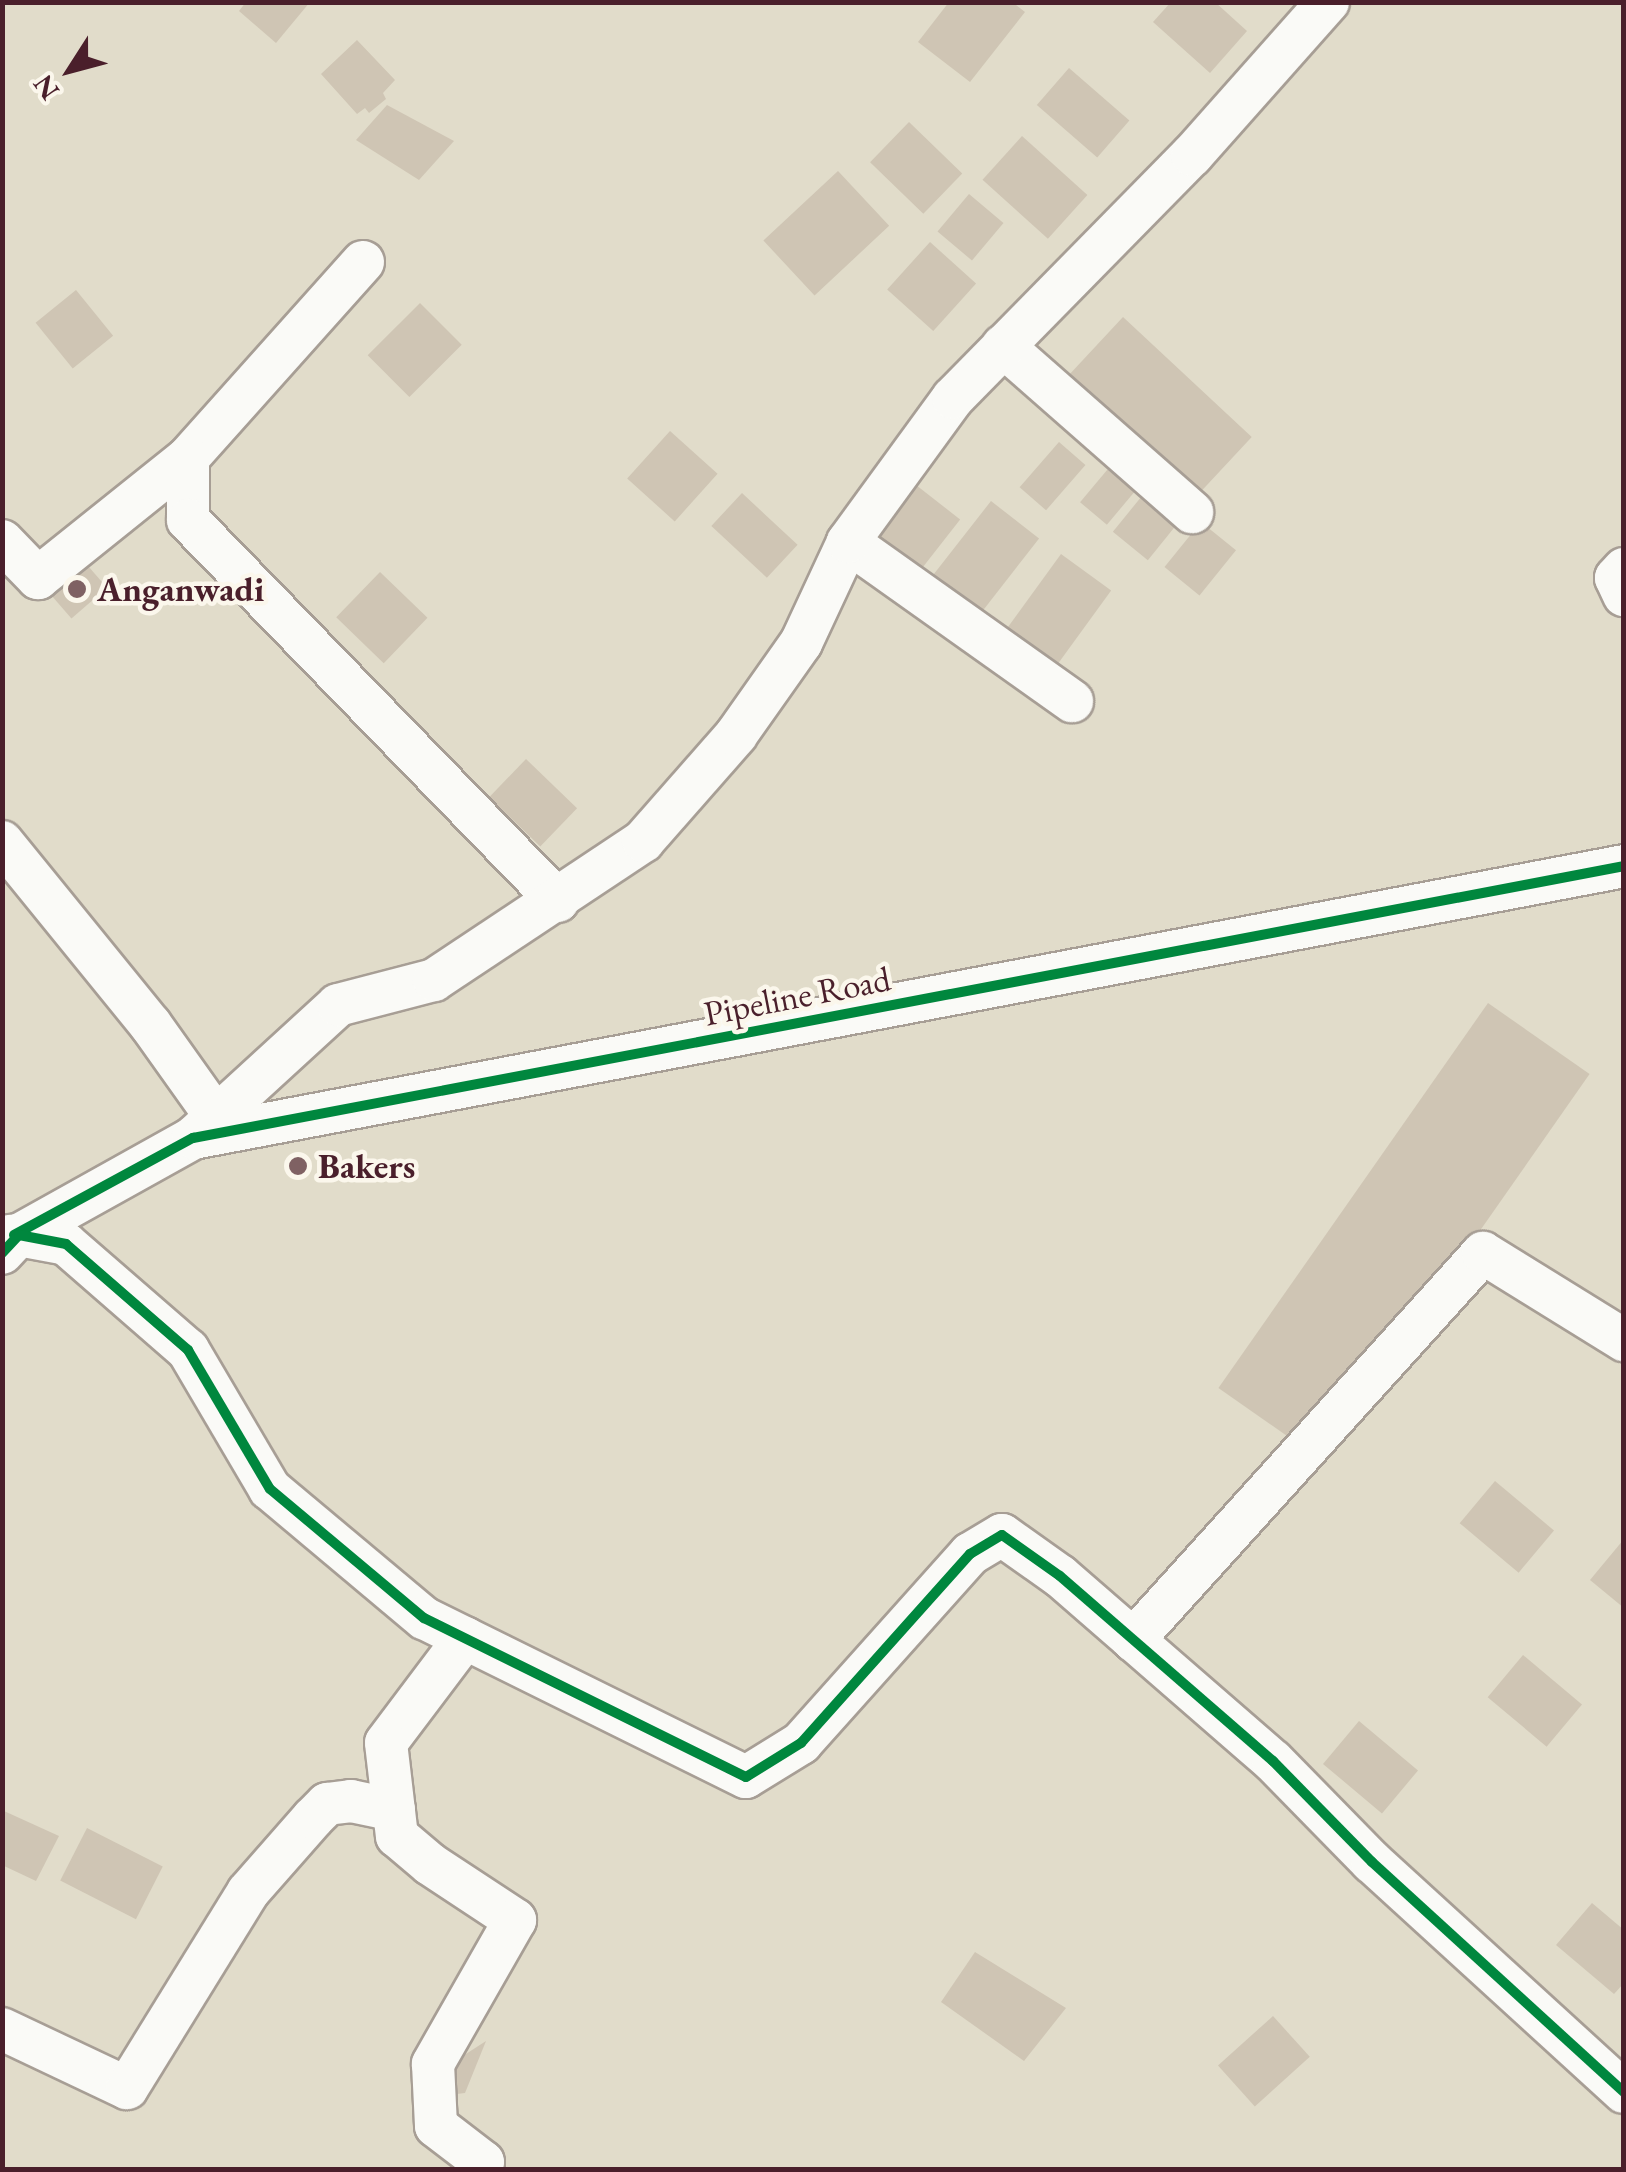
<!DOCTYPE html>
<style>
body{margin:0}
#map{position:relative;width:1626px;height:2172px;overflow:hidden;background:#e1dcca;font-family:"EB Garamond",serif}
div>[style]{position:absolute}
.building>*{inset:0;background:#cfc5b4;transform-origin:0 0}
.roads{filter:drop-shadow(2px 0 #a79e95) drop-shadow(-2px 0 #a79e95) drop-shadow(0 2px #a79e95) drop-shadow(0 -2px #a79e95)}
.minor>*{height:42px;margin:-21px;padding:0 21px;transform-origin:21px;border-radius:21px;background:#fafaf7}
.cycleway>*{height:10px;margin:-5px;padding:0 5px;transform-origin:5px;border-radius:5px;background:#00873e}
.dots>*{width:28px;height:28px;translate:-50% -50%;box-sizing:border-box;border:5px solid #fbf7ec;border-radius:50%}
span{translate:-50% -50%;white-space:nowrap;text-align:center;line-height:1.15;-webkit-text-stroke:9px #fbf7ec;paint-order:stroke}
.poi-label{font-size:35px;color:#4a1f2b;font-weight:700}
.left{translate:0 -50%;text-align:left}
.street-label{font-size:35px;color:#4a1f2b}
.frame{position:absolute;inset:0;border:5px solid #4a1f2b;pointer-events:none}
.north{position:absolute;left:20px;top:20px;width:100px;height:100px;-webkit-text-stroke:8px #fbf7ec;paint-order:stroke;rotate:234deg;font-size:28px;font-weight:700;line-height:40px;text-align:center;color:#4a1f2b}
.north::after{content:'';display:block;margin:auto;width:35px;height:45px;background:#4a1f2b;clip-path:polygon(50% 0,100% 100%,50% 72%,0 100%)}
</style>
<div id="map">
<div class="building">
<div style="clip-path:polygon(246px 2px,310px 2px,276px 43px,239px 11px)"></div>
<div style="clip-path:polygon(949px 2px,1012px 2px,1025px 12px,970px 82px,918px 42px)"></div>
<div style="clip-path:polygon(1171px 2px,1215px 2px,1247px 31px,1210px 73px,1153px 22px)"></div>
<div style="clip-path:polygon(357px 40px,395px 80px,383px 93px,386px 99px,369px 113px,365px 108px,357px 114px,321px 74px)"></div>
<div style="left:1069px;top:68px;width:80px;height:49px;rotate:41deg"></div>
<div style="clip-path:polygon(387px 105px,454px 141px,419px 180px,356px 140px)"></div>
<div style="left:909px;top:122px;width:74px;height:56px;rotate:44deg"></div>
<div style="left:1022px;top:136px;width:88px;height:59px;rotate:42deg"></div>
<div style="left:838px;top:171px;width:75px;height:102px;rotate:47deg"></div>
<div style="left:969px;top:194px;width:45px;height:49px;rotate:40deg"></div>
<div style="left:930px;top:242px;width:62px;height:64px;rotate:42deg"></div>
<div style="left:76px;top:290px;width:59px;height:52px;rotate:51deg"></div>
<div style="left:420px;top:303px;width:59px;height:74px;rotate:45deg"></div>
<div style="left:1123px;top:317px;width:176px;height:83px;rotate:43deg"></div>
<div style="left:670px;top:431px;width:64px;height:64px;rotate:42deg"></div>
<div style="left:1059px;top:442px;width:35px;height:60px;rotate:41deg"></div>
<div style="left:1118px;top:457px;width:35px;height:59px;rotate:40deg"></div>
<div style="left:916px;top:485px;width:56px;height:75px;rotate:38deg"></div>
<div style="left:1150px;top:486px;width:45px;height:59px;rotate:39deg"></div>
<div style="left:742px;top:493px;width:76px;height:45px;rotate:43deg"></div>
<div style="left:991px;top:501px;width:61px;height:94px;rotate:38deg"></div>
<div style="left:1201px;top:522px;width:45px;height:58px;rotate:39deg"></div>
<div style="left:1061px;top:554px;width:62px;height:93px;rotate:36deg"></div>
<div style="left:82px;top:559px;width:38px;height:47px;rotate:49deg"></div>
<div style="left:380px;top:572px;width:66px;height:63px;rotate:44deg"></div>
<div style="left:526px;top:759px;width:71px;height:53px;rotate:44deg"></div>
<div style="left:1488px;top:1003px;width:124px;height:470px;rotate:35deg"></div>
<div style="left:1495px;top:1481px;width:77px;height:55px;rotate:40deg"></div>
<div style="clip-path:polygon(1624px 1539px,1624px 1608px,1590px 1580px)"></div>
<div style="left:1523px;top:1655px;width:77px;height:55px;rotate:40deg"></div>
<div style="left:1359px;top:1721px;width:77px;height:56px;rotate:40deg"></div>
<div style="clip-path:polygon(4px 1811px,59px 1836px,36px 1881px,2px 1865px)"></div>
<div style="left:87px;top:1828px;width:85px;height:59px;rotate:27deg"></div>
<div style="clip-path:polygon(1592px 1903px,1624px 1930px,1624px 1983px,1614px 1994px,1556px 1945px)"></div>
<div style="clip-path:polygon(975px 1952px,1066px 2008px,1024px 2061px,941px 2002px)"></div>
<div style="left:1273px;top:2016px;width:55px;height:74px;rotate:48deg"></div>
<div style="clip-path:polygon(486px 2041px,465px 2093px,448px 2095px,452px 2063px)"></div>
</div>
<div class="roads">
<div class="minor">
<div style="left:363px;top:262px;width:263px;rotate:131.8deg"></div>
<div style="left:188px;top:458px;width:62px;rotate:90deg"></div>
<div style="left:188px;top:520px;width:531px;rotate:45.84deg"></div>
<div style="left:1003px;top:346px;width:252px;rotate:41.3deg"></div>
<div style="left:2px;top:541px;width:52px;rotate:45.8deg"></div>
<div style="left:38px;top:578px;width:192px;rotate:-38.7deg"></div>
<div style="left:848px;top:542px;width:275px;rotate:35.4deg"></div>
<div style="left:1624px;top:569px;width:12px;rotate:132deg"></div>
<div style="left:1616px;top:578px;width:19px;rotate:65deg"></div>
<div style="left:2px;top:842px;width:235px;rotate:50.9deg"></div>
<div style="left:150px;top:1024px;width:114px;rotate:54.6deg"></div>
<div style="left:194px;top:1137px;width:195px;rotate:-42.5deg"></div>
<div style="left:338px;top:1005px;width:99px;rotate:-14.6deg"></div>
<div style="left:434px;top:980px;width:251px;rotate:-33.6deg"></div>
<div style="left:643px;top:841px;width:141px;rotate:-48.7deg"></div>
<div style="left:736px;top:735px;width:113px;rotate:-54.8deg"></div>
<div style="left:801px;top:643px;width:111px;rotate:-65deg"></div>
<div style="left:848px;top:542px;width:178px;rotate:-53.9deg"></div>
<div style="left:953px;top:398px;width:341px;rotate:-45.5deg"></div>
<div style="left:1192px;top:155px;width:205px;rotate:-48.4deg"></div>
<div style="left:10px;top:1236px;width:9px;rotate:-6deg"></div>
<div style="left:19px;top:1235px;width:199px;rotate:-29.1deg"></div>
<div style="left:193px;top:1138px;width:1457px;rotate:-10.76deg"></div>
<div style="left:2px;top:1253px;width:25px;rotate:-47deg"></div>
<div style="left:19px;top:1235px;width:48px;rotate:10.8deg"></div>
<div style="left:66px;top:1244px;width:162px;rotate:41deg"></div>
<div style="left:188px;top:1350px;width:161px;rotate:59.5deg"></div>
<div style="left:270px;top:1489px;width:201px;rotate:40deg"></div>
<div style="left:424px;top:1618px;width:359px;rotate:26.3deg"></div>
<div style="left:746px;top:1777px;width:65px;rotate:-31.7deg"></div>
<div style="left:801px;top:1743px;width:254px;rotate:-48.2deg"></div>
<div style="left:970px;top:1554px;width:37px;rotate:-31deg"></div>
<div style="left:1002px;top:1535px;width:71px;rotate:35.3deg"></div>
<div style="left:1060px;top:1576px;width:282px;rotate:41deg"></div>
<div style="left:1273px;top:1761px;width:141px;rotate:45.6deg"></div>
<div style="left:1372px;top:1862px;width:341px;rotate:42.4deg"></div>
<div style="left:465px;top:1638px;width:131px;rotate:127deg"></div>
<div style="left:386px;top:1743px;width:94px;rotate:83.3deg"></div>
<div style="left:397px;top:1836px;width:43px;rotate:40.3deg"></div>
<div style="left:430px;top:1864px;width:102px;rotate:33.4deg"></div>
<div style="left:515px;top:1920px;width:166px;rotate:119.7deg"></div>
<div style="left:433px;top:2064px;width:62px;rotate:87.2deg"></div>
<div style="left:436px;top:2126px;width:59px;rotate:37.5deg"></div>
<div style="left:483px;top:2162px;width:9px;rotate:117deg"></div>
<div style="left:1133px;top:1640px;width:522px;rotate:-47.87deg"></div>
<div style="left:1483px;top:1253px;width:166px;rotate:31.7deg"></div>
<div style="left:2px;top:2029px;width:138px;rotate:25.3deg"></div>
<div style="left:127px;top:2088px;width:230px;rotate:-58.3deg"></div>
<div style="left:248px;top:1892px;width:98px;rotate:-48.7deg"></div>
<div style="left:313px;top:1818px;width:20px;rotate:-45deg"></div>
<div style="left:327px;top:1804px;width:24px;rotate:-7deg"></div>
<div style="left:351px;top:1801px;width:44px;rotate:11.8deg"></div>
</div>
</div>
<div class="cycleway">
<div style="left:14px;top:1235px;width:204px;rotate:-28.5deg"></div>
<div style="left:193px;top:1138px;width:1457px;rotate:-10.76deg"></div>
<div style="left:2px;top:1253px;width:25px;rotate:-47deg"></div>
<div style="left:19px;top:1235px;width:48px;rotate:10.8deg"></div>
<div style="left:66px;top:1244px;width:162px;rotate:41deg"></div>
<div style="left:188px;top:1350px;width:161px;rotate:59.5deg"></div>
<div style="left:270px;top:1489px;width:201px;rotate:40deg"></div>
<div style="left:424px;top:1618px;width:359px;rotate:26.3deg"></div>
<div style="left:746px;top:1777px;width:65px;rotate:-31.7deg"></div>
<div style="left:801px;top:1743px;width:254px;rotate:-48.2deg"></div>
<div style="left:970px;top:1554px;width:37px;rotate:-31deg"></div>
<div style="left:1002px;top:1535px;width:71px;rotate:35.3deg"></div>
<div style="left:1060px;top:1576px;width:282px;rotate:41deg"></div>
<div style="left:1273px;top:1761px;width:141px;rotate:45.6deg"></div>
<div style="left:1372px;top:1862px;width:341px;rotate:42.4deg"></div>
</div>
<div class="dots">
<div style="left:77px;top:589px;background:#7f6163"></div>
<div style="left:298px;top:1166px;background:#7f6163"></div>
</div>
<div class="poi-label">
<span class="left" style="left:97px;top:589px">Anganwadi</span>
<span class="left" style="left:318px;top:1166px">Bakers</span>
</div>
<div class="street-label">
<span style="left:797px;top:996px;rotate:-11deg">Pipeline Road</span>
</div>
<div class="frame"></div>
<div class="north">N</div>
</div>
